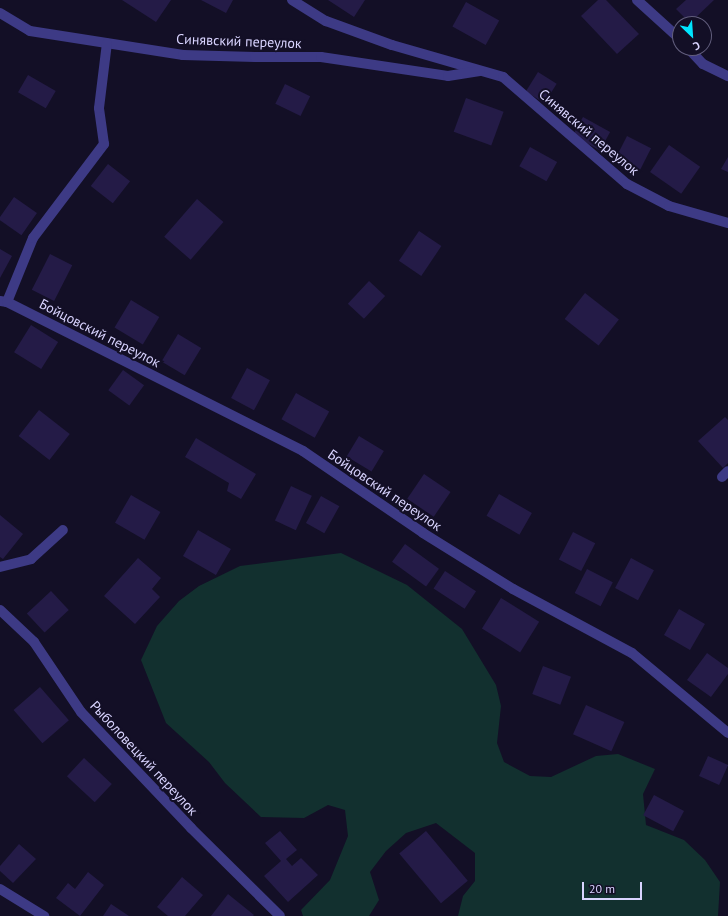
<!DOCTYPE html>
<meta charset="utf-8">
<style>
body{margin:0}
#map{position:relative;width:728px;height:916px;overflow:hidden;background:#130f26;font-family:"PT Sans",sans-serif}
div>[style]{position:absolute}
.green>*{inset:0;background:#12302f}
.building>*{inset:0;background:#241b47;transform-origin:0 0}
.minor>*{height:10px;margin:-5px;padding:0 5px;transform-origin:5px;border-radius:5px;background:#3d3a85}
span{translate:-50% -50%;white-space:nowrap;text-align:center;line-height:1.15;-webkit-text-stroke:4px #130f26;paint-order:stroke}
.street-label{font-size:14px;color:#d9d4ff}
.north{position:absolute;left:672px;top:16px;width:40px;height:40px;box-sizing:border-box;background:#130f26;border:1px solid #625e7d;border-radius:50%;rotate:155deg;font-size:11px;font-weight:700;line-height:16px;text-align:center;color:#d9d4ff}
.north::after{content:'';display:block;margin:auto;width:14px;height:18px;background:#00e5ff;clip-path:polygon(50% 0,100% 100%,50% 72%,0 100%)}
.scale{position:absolute;left:582px;top:882px;width:60px;height:18px;box-sizing:border-box;border:2px solid #d9d4ff;border-top:0;padding-left:5px;font-size:12px;line-height:14px;white-space:nowrap;color:#d9d4ff;-webkit-text-stroke:3px #130f26;paint-order:stroke}
</style>
<div id="map">
<div class="green">
<div style="clip-path:polygon(341px 553px,407px 585px,462px 629px,496px 685px,501px 706px,497px 743px,504px 762px,530px 776px,551px 777px,596px 756px,618px 754px,655px 769px,643px 794px,646px 825px,684px 840px,705px 860px,720px 882px,718px 916px,458px 916px,463px 896px,475px 881px,475px 853px,436px 823px,406px 833px,386px 851px,370px 872px,379px 900px,369px 916px,303px 916px,301px 910px,330px 880px,348px 836px,345px 810px,328px 805px,304px 818px,261px 817px,225px 783px,209px 762px,166px 723px,141px 660px,157px 626px,179px 601px,199px 586px,240px 566px)"></div>
</div>
<div class="building">
<div style="clip-path:polygon(122px 0,171px 0,156px 22px)"></div>
<div style="clip-path:polygon(201px 0,233px 0,226px 13px)"></div>
<div style="clip-path:polygon(328px 0,365px 0,354px 17px)"></div>
<div style="clip-path:polygon(598px 0,606px 0,639px 34px,617px 54px,581px 16px)"></div>
<div style="clip-path:polygon(686px 0,714px 0,690px 23px,676px 9px)"></div>
<div style="left:466px;top:2px;width:38px;height:28px;rotate:29deg"></div>
<div style="left:538px;top:72px;width:22px;height:23px;rotate:32deg"></div>
<div style="left:28px;top:75px;width:32px;height:20px;rotate:30deg"></div>
<div style="left:285px;top:84px;width:28px;height:22px;rotate:26deg"></div>
<div style="left:466px;top:98px;width:40px;height:36px;rotate:20deg"></div>
<div style="left:583px;top:117px;width:31px;height:21px;rotate:29deg"></div>
<div style="left:627px;top:136px;width:27px;height:24px;rotate:27deg"></div>
<div style="left:669px;top:145px;width:38px;height:33px;rotate:35deg"></div>
<div style="left:530px;top:147px;width:31px;height:22px;rotate:29deg"></div>
<div style="clip-path:polygon(728px 157px,728px 172px,721px 169px)"></div>
<div style="left:108px;top:164px;width:28px;height:28px;rotate:38deg"></div>
<div style="left:14px;top:197px;width:28px;height:27px;rotate:35deg"></div>
<div style="left:197px;top:199px;width:35px;height:50px;rotate:41deg"></div>
<div style="left:419px;top:231px;width:27px;height:36px;rotate:34deg"></div>
<div style="clip-path:polygon(0 249px,12px 256px,0 278px)"></div>
<div style="left:50px;top:254px;width:25px;height:40px;rotate:27deg"></div>
<div style="left:369px;top:281px;width:22px;height:31px;rotate:43deg"></div>
<div style="left:585px;top:293px;width:43px;height:33px;rotate:38deg"></div>
<div style="left:131px;top:300px;width:33px;height:32px;rotate:31deg"></div>
<div style="left:31px;top:325px;width:32px;height:32px;rotate:32deg"></div>
<div style="left:178px;top:334px;width:27px;height:32px;rotate:31deg"></div>
<div style="left:247px;top:368px;width:26px;height:34px;rotate:28deg"></div>
<div style="left:123px;top:370px;width:26px;height:25px;rotate:36deg"></div>
<div style="left:296px;top:393px;width:38px;height:30px;rotate:29deg"></div>
<div style="left:39px;top:410px;width:39px;height:33px;rotate:38deg"></div>
<div style="clip-path:polygon(725px 417px,728px 420px,728px 463px,723px 468px,698px 441px)"></div>
<div style="left:359px;top:436px;width:29px;height:24px;rotate:31deg"></div>
<div style="clip-path:polygon(196px 438px,256px 474px,241px 499px,227px 491px,229px 483px,185px 457px)"></div>
<div style="left:424px;top:474px;width:32px;height:30px;rotate:34deg"></div>
<div style="left:291px;top:486px;width:23px;height:38px;rotate:25deg"></div>
<div style="left:499px;top:494px;width:38px;height:25px;rotate:30deg"></div>
<div style="left:131px;top:495px;width:34px;height:32px;rotate:30deg"></div>
<div style="left:321px;top:496px;width:21px;height:31px;rotate:29deg"></div>
<div style="clip-path:polygon(0 515px,23px 534px,3px 559px,0 557px)"></div>
<div style="left:198px;top:530px;width:38px;height:30px;rotate:30deg"></div>
<div style="left:573px;top:532px;width:25px;height:31px;rotate:27deg"></div>
<div style="left:405px;top:544px;width:42px;height:22px;rotate:36deg"></div>
<div style="clip-path:polygon(138px 558px,161px 578px,152px 589px,160px 597px,135px 624px,104px 596px)"></div>
<div style="left:631px;top:558px;width:26px;height:34px;rotate:28deg"></div>
<div style="left:587px;top:569px;width:29px;height:27px;rotate:27deg"></div>
<div style="left:445px;top:571px;width:37px;height:21px;rotate:33deg"></div>
<div style="left:51px;top:591px;width:26px;height:33px;rotate:47deg"></div>
<div style="left:501px;top:598px;width:45px;height:36px;rotate:32deg"></div>
<div style="left:679px;top:609px;width:30px;height:30px;rotate:30deg"></div>
<div style="clip-path:polygon(707px 653px,728px 668px,728px 674px,711px 697px,687px 680px)"></div>
<div style="left:543px;top:666px;width:30px;height:30px;rotate:21deg"></div>
<div style="left:40px;top:687px;width:44px;height:35px;rotate:49deg"></div>
<div style="left:586px;top:705px;width:42px;height:32px;rotate:24deg"></div>
<div style="left:708px;top:756px;width:22px;height:22px;rotate:24deg"></div>
<div style="left:84px;top:758px;width:38px;height:25px;rotate:43deg"></div>
<div style="left:654px;top:795px;width:34px;height:23px;rotate:28deg"></div>
<div style="clip-path:polygon(280px 831px,297px 850px,286px 859px,292px 866px,301px 858px,318px 875px,288px 902px,264px 876px,281px 861px,265px 843px)"></div>
<div style="left:426px;top:831px;width:65px;height:35px;rotate:50deg"></div>
<div style="clip-path:polygon(19px 844px,36px 859px,13px 883px,0 871px,0 866px)"></div>
<div style="clip-path:polygon(88px 872px,104px 885px,80px 916px,56px 898px,68px 883px,75px 889px)"></div>
<div style="clip-path:polygon(182px 877px,203px 895px,185px 916px,168px 916px,157px 907px)"></div>
<div style="clip-path:polygon(228px 894px,254px 915px,253px 916px,211px 916px)"></div>
<div style="clip-path:polygon(111px 904px,129px 916px,103px 916px)"></div>
</div>
<div class="minor">
<div style="left:292px;top:0;width:40px;rotate:32deg"></div>
<div style="left:326px;top:21px;width:70px;rotate:20deg"></div>
<div style="left:392px;top:45px;width:116px;rotate:16.1deg"></div>
<div style="left:503px;top:77px;width:164px;rotate:40.8deg"></div>
<div style="left:627px;top:184px;width:47px;rotate:27.6deg"></div>
<div style="left:669px;top:206px;width:61px;rotate:16.1deg"></div>
<div style="left:637px;top:0;width:58px;rotate:42.2deg"></div>
<div style="left:0;top:13px;width:35px;rotate:31deg"></div>
<div style="left:30px;top:31px;width:155px;rotate:8.9deg"></div>
<div style="left:183px;top:55px;width:72px;rotate:1.6deg"></div>
<div style="left:255px;top:57px;width:66px"></div>
<div style="left:321px;top:57px;width:128px;rotate:8.5deg"></div>
<div style="left:448px;top:76px;width:32px;rotate:-9deg"></div>
<div style="left:688px;top:48px;width:22px;rotate:47deg"></div>
<div style="left:703px;top:64px;width:28px;rotate:26deg"></div>
<div style="left:0;top:301px;width:7px;rotate:8deg"></div>
<div style="left:7px;top:302px;width:331px;rotate:26.7deg"></div>
<div style="left:303px;top:451px;width:145px;rotate:34.3deg"></div>
<div style="left:423px;top:533px;width:106px;rotate:31.9deg"></div>
<div style="left:513px;top:589px;width:135px;rotate:28.3deg"></div>
<div style="left:632px;top:653px;width:125px;rotate:39.8deg"></div>
<div style="left:7px;top:302px;width:69px;rotate:-67.9deg"></div>
<div style="left:33px;top:238px;width:118px;rotate:-52.9deg"></div>
<div style="left:104px;top:144px;width:36px;rotate:-98deg"></div>
<div style="left:99px;top:108px;width:65px;rotate:-83deg"></div>
<div style="left:722px;top:477px;width:8px;rotate:-45deg"></div>
<div style="left:0;top:567px;width:32px;rotate:-14deg"></div>
<div style="left:31px;top:559px;width:43px;rotate:-42.2deg"></div>
<div style="left:0;top:610px;width:47px;rotate:43.3deg"></div>
<div style="left:34px;top:642px;width:84px;rotate:56.1deg"></div>
<div style="left:81px;top:712px;width:160px;rotate:46.5deg"></div>
<div style="left:191px;top:828px;width:125px;rotate:44.7deg"></div>
<div style="left:0;top:889px;width:52px;rotate:31.5deg"></div>
</div>
<div class="street-label">
<span style="left:239px;top:41px;rotate:2deg">Синявский переулок</span>
<span style="left:589px;top:132px;rotate:40deg">Синявский переулок</span>
<span style="left:100px;top:333px;rotate:27deg">Бойцовский переулок</span>
<span style="left:385px;top:490px;rotate:34deg">Бойцовский переулок</span>
<span style="left:144px;top:758px;rotate:47deg">Рыболовецкий переулок</span>
</div>
<div class="north">С</div>
<div class="scale">20 m</div>
</div>
